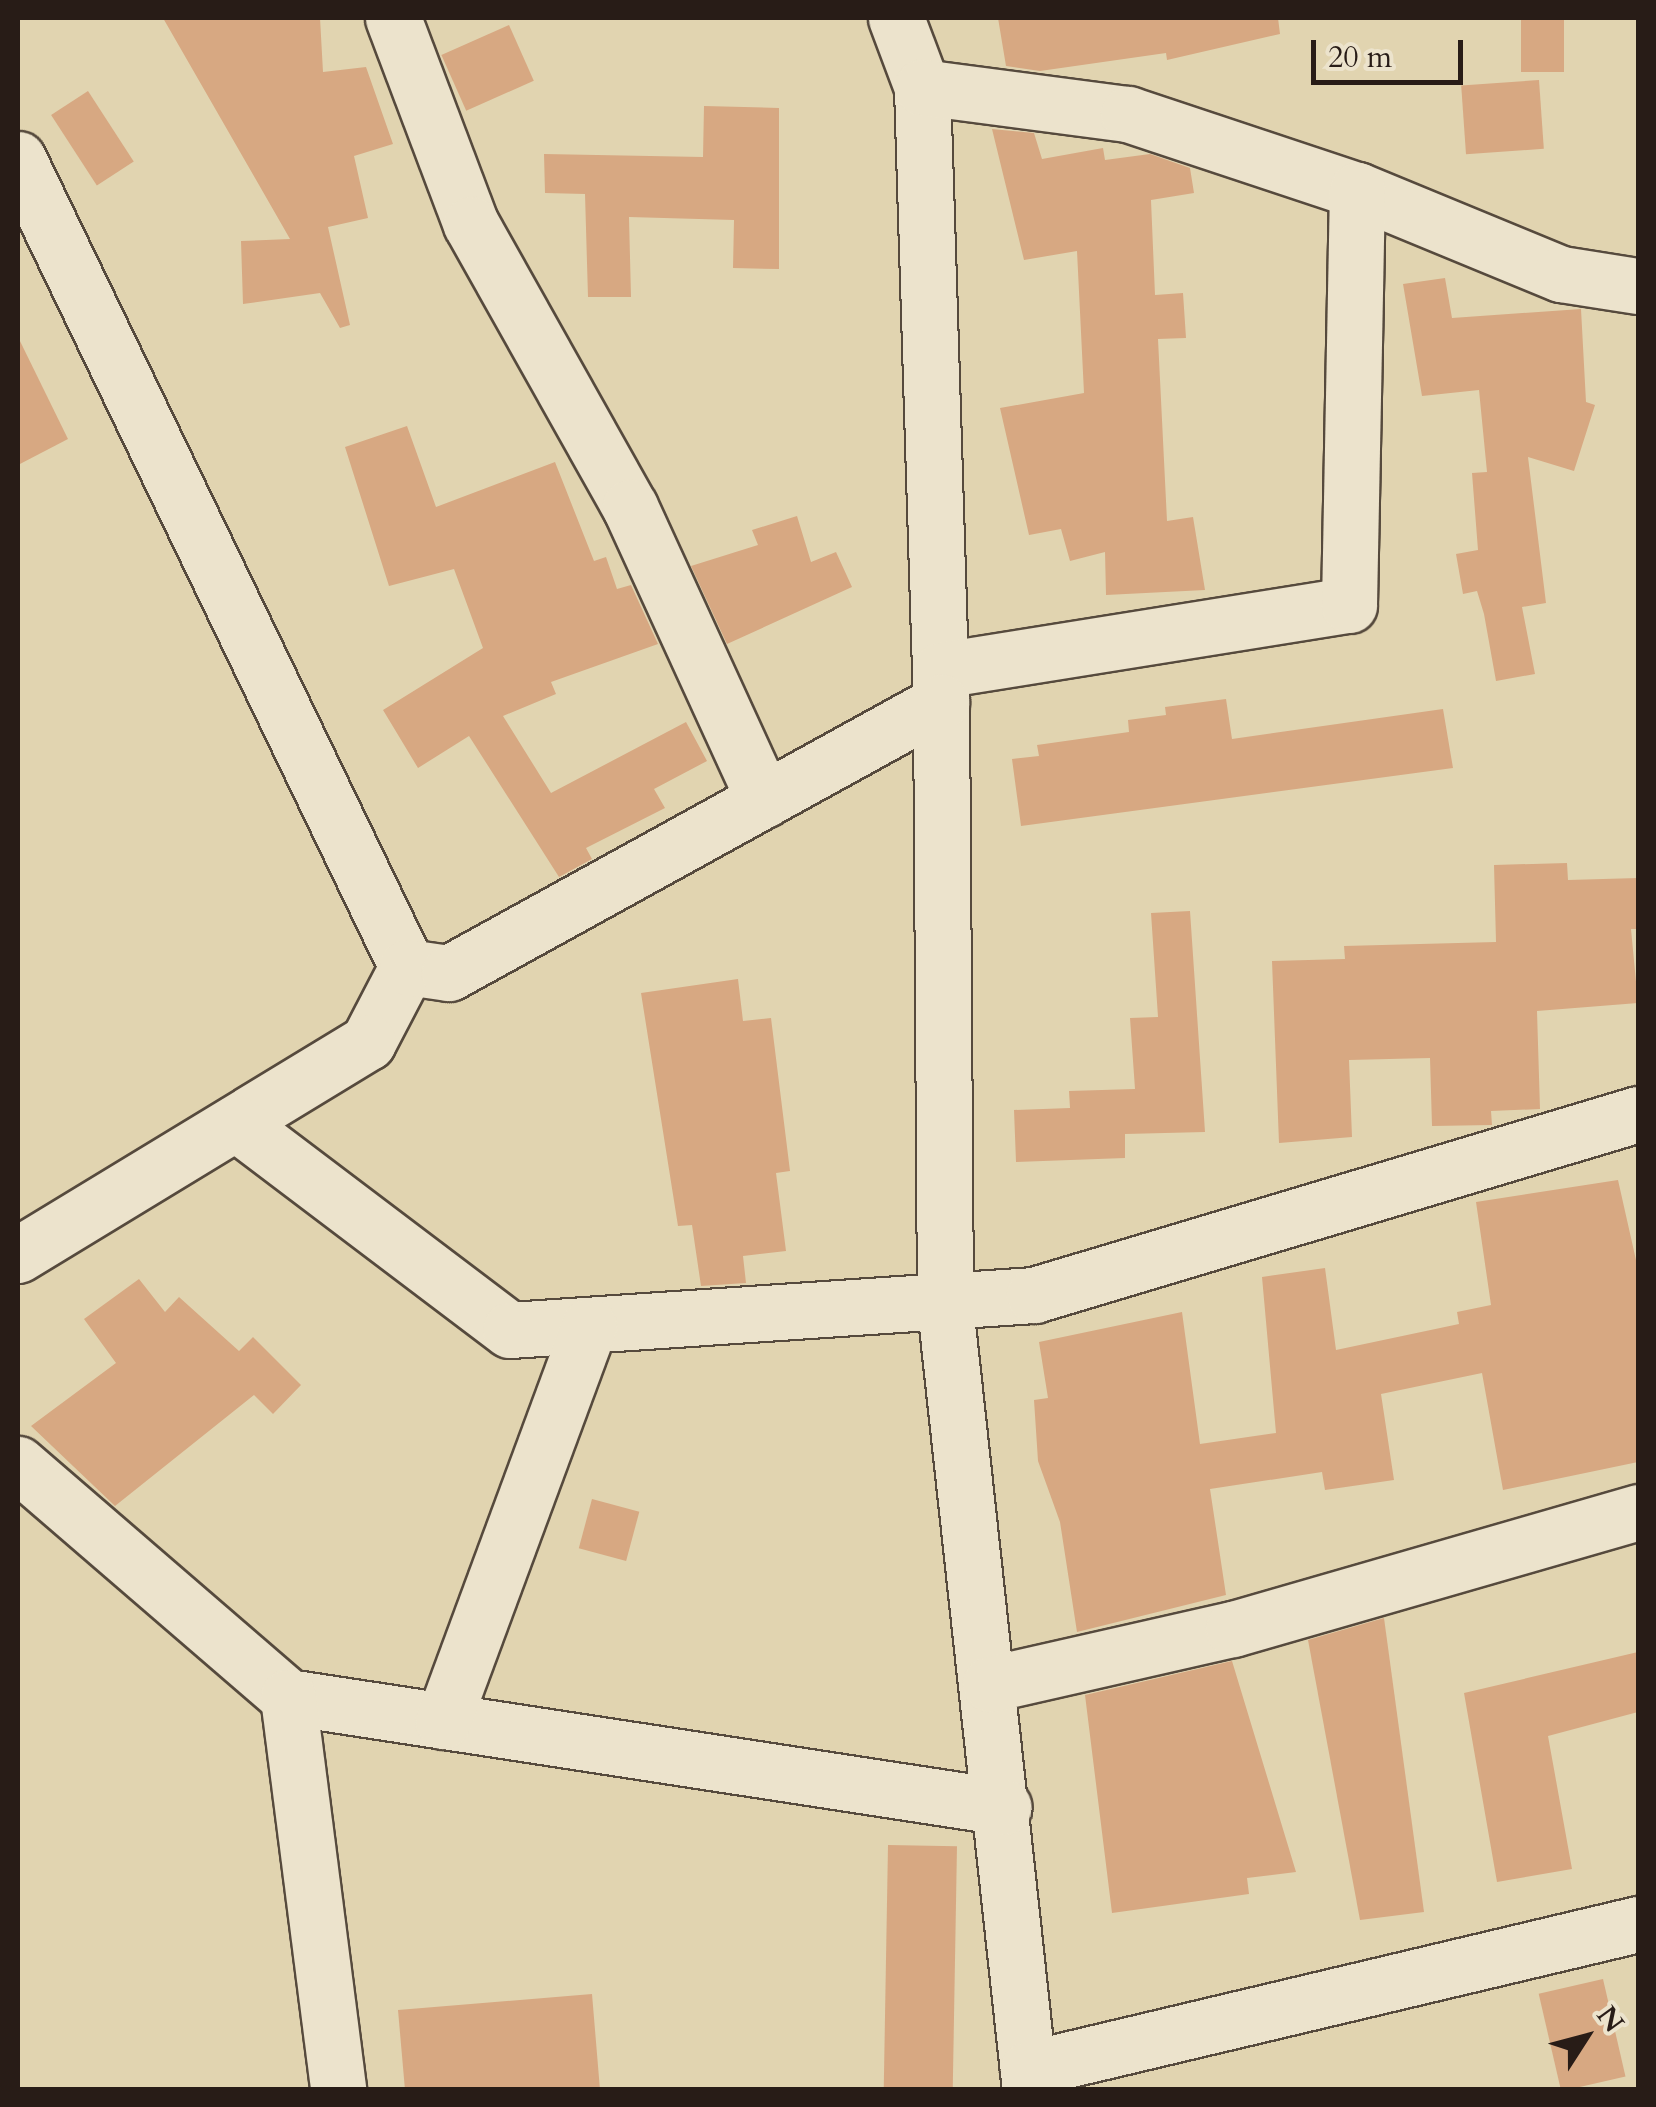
<!DOCTYPE html>
<style>
body{margin:0}
#map{position:relative;width:1656px;height:2107px;overflow:hidden;background:#e1d4b0;font-family:Cardo,serif}
div>[style]{position:absolute}
.building>*{inset:0;background:#d7a882;transform-origin:0 0}
.roads{filter:drop-shadow(2px 0 #564a3d) drop-shadow(-2px 0 #564a3d) drop-shadow(0 2px #564a3d) drop-shadow(0 -2px #564a3d)}
.minor>*{height:55px;margin:-27.5px;padding:0 27.5px;transform-origin:27.5px;border-radius:27.5px;background:#ece3cc}
span{translate:-50% -50%;white-space:nowrap;text-align:center;line-height:1.15;-webkit-text-stroke:10px #ece3cc;paint-order:stroke}
.frame{position:absolute;inset:0;border:20px solid #281c17;pointer-events:none}
.north{position:absolute;left:1536px;top:1987px;width:100px;height:100px;-webkit-text-stroke:8px #ece3cc;paint-order:stroke;rotate:54deg;font-size:28px;font-weight:700;line-height:40px;text-align:center;color:#281c17}
.north::after{content:'';display:block;margin:auto;width:35px;height:45px;background:#281c17;clip-path:polygon(50% 0,100% 100%,50% 72%,0 100%)}
.scale{position:absolute;left:1311px;top:40px;width:152px;height:45px;box-sizing:border-box;border:5px solid #281c17;border-top:0;padding-left:12px;font-size:30px;line-height:35px;white-space:nowrap;color:#281c17;-webkit-text-stroke:8px #ece3cc;paint-order:stroke}
</style>
<div id="map">
<div class="building">
<div style="clip-path:polygon(163px 18px,320px 18px,323px 72px,366px 67px,393px 144px,354px 156px,368px 218px,328px 227px,350px 325px,340px 328px,320px 293px,243px 304px,241px 241px,290px 239px)"></div>
<div style="clip-path:polygon(998px 18px,1278px 18px,1280px 34px,1167px 60px,1166px 53px,1040px 71px,1006px 66px)"></div>
<div style="left:1521px;top:18px;width:43px;height:54px"></div>
<div style="left:509px;top:25px;width:61px;height:74px;rotate:66deg"></div>
<div style="left:1539px;top:80px;width:69px;height:78px;rotate:86deg"></div>
<div style="left:88px;top:91px;width:84px;height:44px;rotate:57deg"></div>
<div style="clip-path:polygon(704px 106px,779px 108px,779px 269px,733px 268px,734px 220px,629px 217px,631px 297px,588px 297px,585px 194px,545px 193px,544px 154px,703px 157px)"></div>
<div style="clip-path:polygon(992px 129px,1034px 133px,1042px 159px,1103px 148px,1105px 160px,1150px 154px,1190px 168px,1194px 193px,1151px 200px,1155px 295px,1183px 293px,1186px 338px,1158px 339px,1167px 521px,1193px 517px,1205px 590px,1106px 595px,1105px 552px,1070px 561px,1061px 529px,1029px 535px,1000px 408px,1084px 393px,1077px 251px,1024px 260px)"></div>
<div style="clip-path:polygon(1445px 278px,1452px 318px,1581px 309px,1586px 402px,1595px 405px,1574px 471px,1528px 457px,1546px 603px,1522px 607px,1535px 674px,1496px 681px,1484px 614px,1477px 591px,1463px 594px,1456px 554px,1478px 550px,1472px 473px,1487px 472px,1479px 390px,1422px 396px,1403px 284px)"></div>
<div style="clip-path:polygon(18px 337px,68px 439px,18px 465px)"></div>
<div style="clip-path:polygon(407px 426px,436px 507px,555px 462px,594px 561px,606px 557px,617px 589px,631px 585px,658px 644px,551px 682px,556px 694px,503px 716px,551px 793px,686px 722px,707px 761px,654px 789px,665px 808px,586px 848px,592px 859px,559px 877px,469px 736px,418px 768px,383px 710px,483px 648px,454px 569px,389px 586px,345px 447px)"></div>
<div style="clip-path:polygon(797px 516px,811px 562px,836px 552px,852px 587px,727px 644px,691px 566px,758px 545px,752px 530px)"></div>
<div style="clip-path:polygon(1226px 699px,1232px 739px,1443px 709px,1453px 768px,1021px 826px,1012px 759px,1039px 756px,1037px 745px,1129px 732px,1128px 720px,1166px 715px,1165px 707px)"></div>
<div style="clip-path:polygon(1567px 863px,1568px 880px,1638px 878px,1638px 929px,1631px 929px,1638px 1003px,1537px 1011px,1540px 1109px,1491px 1111px,1492px 1125px,1432px 1126px,1430px 1058px,1349px 1060px,1352px 1137px,1279px 1143px,1272px 961px,1345px 959px,1344px 946px,1496px 942px,1494px 865px)"></div>
<div style="clip-path:polygon(1190px 911px,1205px 1132px,1125px 1134px,1125px 1158px,1016px 1162px,1014px 1110px,1070px 1108px,1069px 1091px,1135px 1089px,1130px 1018px,1158px 1017px,1151px 913px)"></div>
<div style="clip-path:polygon(738px 979px,743px 1021px,771px 1018px,790px 1171px,776px 1173px,786px 1251px,743px 1256px,746px 1283px,701px 1286px,692px 1225px,678px 1226px,641px 993px)"></div>
<div style="clip-path:polygon(1618px 1180px,1638px 1269px,1638px 1462px,1503px 1490px,1482px 1373px,1381px 1394px,1394px 1480px,1325px 1490px,1322px 1472px,1210px 1489px,1226px 1595px,1077px 1632px,1060px 1522px,1038px 1461px,1034px 1400px,1048px 1398px,1039px 1342px,1182px 1312px,1200px 1444px,1276px 1433px,1262px 1277px,1325px 1268px,1336px 1350px,1459px 1324px,1457px 1312px,1491px 1305px,1476px 1202px)"></div>
<div style="clip-path:polygon(139px 1279px,165px 1312px,179px 1297px,239px 1351px,253px 1337px,301px 1385px,273px 1414px,254px 1395px,115px 1506px,31px 1426px,116px 1363px,84px 1319px)"></div>
<div style="left:592px;top:1499px;width:49px;height:51px;rotate:15deg"></div>
<div style="clip-path:polygon(1384px 1618px,1424px 1912px,1360px 1920px,1308px 1640px)"></div>
<div style="clip-path:polygon(1638px 1652px,1638px 1712px,1548px 1736px,1572px 1869px,1497px 1882px,1464px 1693px)"></div>
<div style="clip-path:polygon(1232px 1661px,1296px 1872px,1247px 1878px,1249px 1894px,1112px 1913px,1085px 1695px)"></div>
<div style="left:888px;top:1845px;width:69px;height:245px;rotate:1deg"></div>
<div style="left:1603px;top:1979px;width:100px;height:66px;rotate:77deg"></div>
<div style="clip-path:polygon(592px 1994px,600px 2090px,405px 2090px,398px 2010px)"></div>
</div>
<div class="roads">
<div class="minor">
<div style="left:393px;top:18px;width:220px;rotate:69.3deg"></div>
<div style="left:471px;top:224px;width:325px;rotate:60.7deg"></div>
<div style="left:630px;top:507px;width:322px;rotate:65.4deg"></div>
<div style="left:896px;top:18px;width:74px;rotate:69.4deg"></div>
<div style="left:922px;top:87px;width:615px;rotate:88.23deg"></div>
<div style="left:941px;top:702px;width:605px;rotate:89.62deg"></div>
<div style="left:945px;top:1307px;width:788px;rotate:83.8deg"></div>
<div style="left:922px;top:87px;width:208px;rotate:7.5deg"></div>
<div style="left:1128px;top:114px;width:241px;rotate:18.4deg"></div>
<div style="left:1357px;top:190px;width:221px;rotate:22.4deg"></div>
<div style="left:1561px;top:274px;width:78px;rotate:8.9deg"></div>
<div style="left:18px;top:159px;width:897px;rotate:64.29deg"></div>
<div style="left:407px;top:967px;width:85px;rotate:117.5deg"></div>
<div style="left:368px;top:1042px;width:410px;rotate:148.7deg"></div>
<div style="left:941px;top:670px;width:413px;rotate:-9.1deg"></div>
<div style="left:1349px;top:605px;width:415px;rotate:-88.9deg"></div>
<div style="left:407px;top:967px;width:42px;rotate:8.1deg"></div>
<div style="left:449px;top:973px;width:562px;rotate:-28.85deg"></div>
<div style="left:236px;top:1123px;width:343px;rotate:37.1deg"></div>
<div style="left:510px;top:1330px;width:525px;rotate:-3.82deg"></div>
<div style="left:1034px;top:1295px;width:631px;rotate:-16.68deg"></div>
<div style="left:18px;top:1464px;width:357px;rotate:40.8deg"></div>
<div style="left:288px;top:1697px;width:724px;rotate:8.73deg"></div>
<div style="left:990px;top:1684px;width:249px;rotate:-12.8deg"></div>
<div style="left:1233px;top:1629px;width:422px;rotate:-16.1deg"></div>
<div style="left:288px;top:1697px;width:396px;rotate:82.7deg"></div>
<div style="left:443px;top:1721px;width:421px;rotate:-69.7deg"></div>
<div style="left:1028px;top:2069px;width:627px;rotate:-13.37deg"></div>
</div>
</div>
<div class="frame"></div>
<div class="north">N</div>
<div class="scale">20 m</div>
</div>
